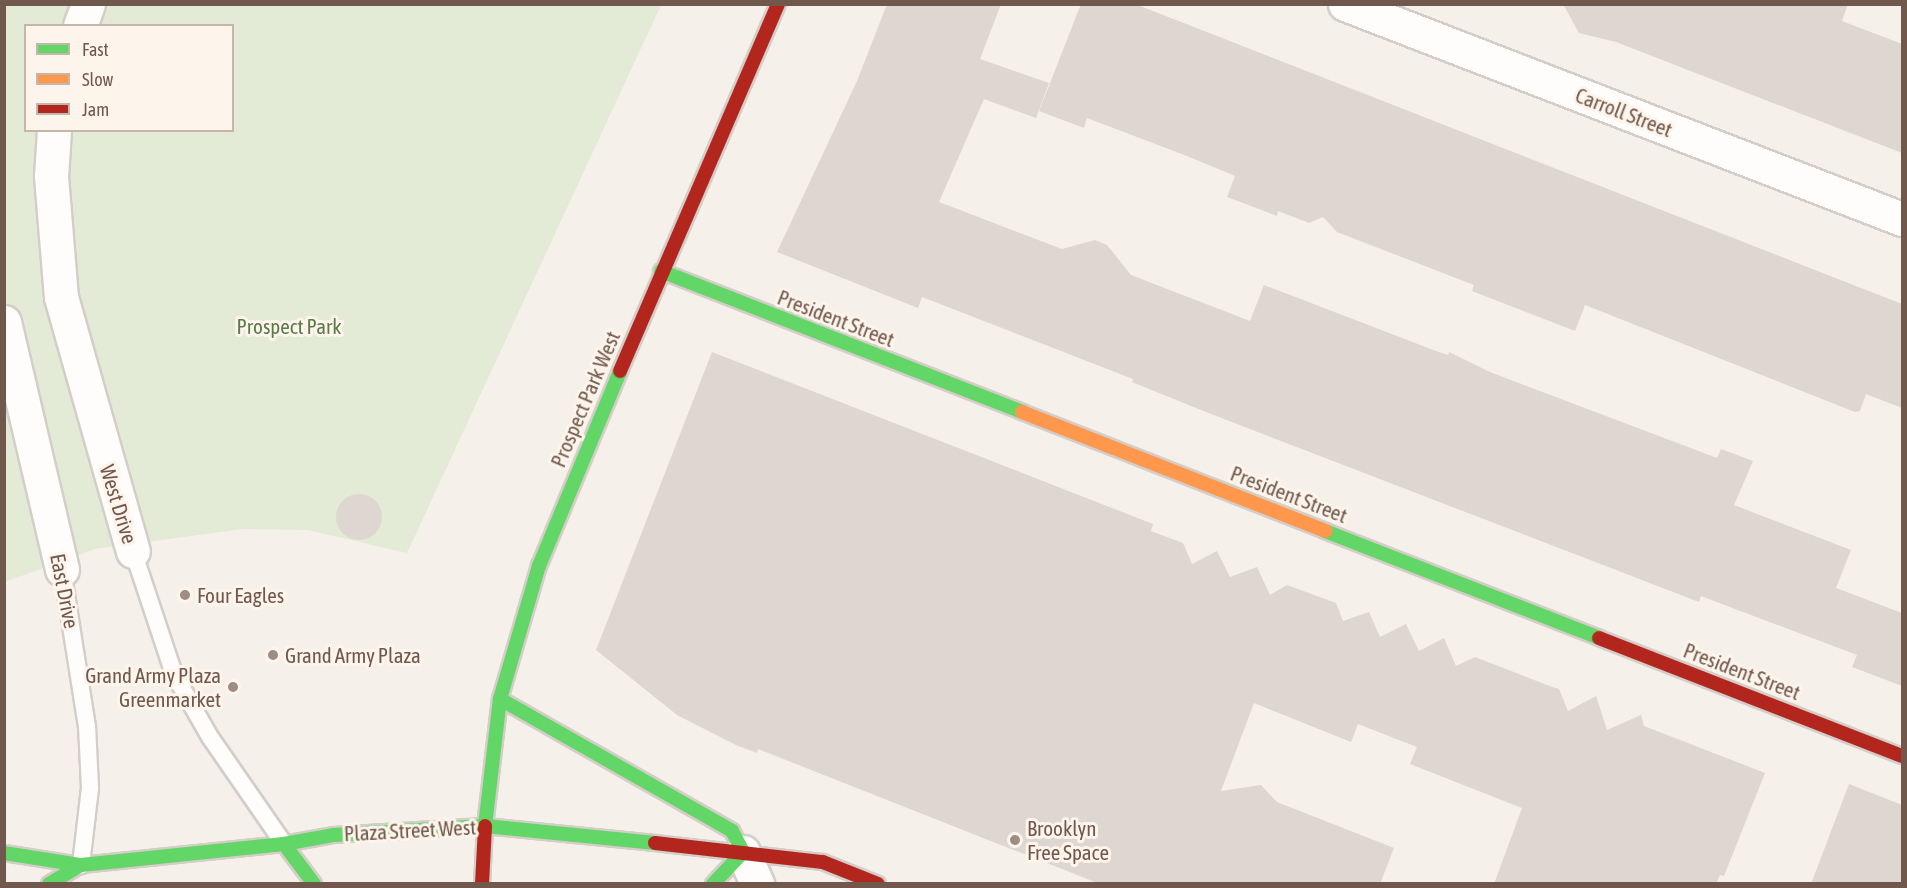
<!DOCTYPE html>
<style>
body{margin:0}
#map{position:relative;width:1907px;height:888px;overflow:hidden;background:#f5f0ea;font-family:"Asap Condensed",sans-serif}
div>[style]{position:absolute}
.green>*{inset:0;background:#e3ead6}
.building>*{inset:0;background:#ded6d0}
.round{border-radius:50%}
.roads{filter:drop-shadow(2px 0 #d4cdc8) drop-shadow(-2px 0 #d4cdc8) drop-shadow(0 2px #d4cdc8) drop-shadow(0 -2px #d4cdc8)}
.lane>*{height:16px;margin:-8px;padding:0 8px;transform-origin:8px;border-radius:8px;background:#fefdfc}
.street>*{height:33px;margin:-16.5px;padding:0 16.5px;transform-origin:16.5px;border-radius:16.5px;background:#fefdfc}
.fast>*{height:14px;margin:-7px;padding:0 7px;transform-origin:7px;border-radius:7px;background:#63d668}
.slow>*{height:14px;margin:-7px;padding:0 7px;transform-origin:7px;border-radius:7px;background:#ff974d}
.jam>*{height:14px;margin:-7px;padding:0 7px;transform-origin:7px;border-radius:7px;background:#b3261e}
.dots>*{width:16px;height:16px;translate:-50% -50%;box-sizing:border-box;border:3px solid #fdf5eb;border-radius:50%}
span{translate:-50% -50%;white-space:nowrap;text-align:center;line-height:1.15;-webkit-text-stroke:6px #fdf5eb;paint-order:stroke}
.street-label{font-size:21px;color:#70584d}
.park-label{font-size:21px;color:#5a7a4a}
.poi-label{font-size:21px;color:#70584d}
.left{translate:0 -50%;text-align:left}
.right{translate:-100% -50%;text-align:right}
.frame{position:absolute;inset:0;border:6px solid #70584d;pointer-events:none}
.legend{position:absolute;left:24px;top:24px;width:210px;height:108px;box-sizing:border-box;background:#fdf5eb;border:2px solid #c5b6ac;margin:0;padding:8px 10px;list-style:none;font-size:18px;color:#70584d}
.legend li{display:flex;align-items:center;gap:12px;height:30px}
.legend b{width:30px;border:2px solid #c5b6ac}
</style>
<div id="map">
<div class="green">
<div style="clip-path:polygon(evenodd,4px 5px,661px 5px,407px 553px,308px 530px,243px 529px,95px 549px,5px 582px,4px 5px,26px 26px,232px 26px,232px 130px,26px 130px,26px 26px)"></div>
</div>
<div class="building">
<div style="clip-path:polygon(887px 4px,1001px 4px,980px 59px,1049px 83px,1036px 118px,984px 99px,939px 202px,1062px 249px,1095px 240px,1107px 245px,1131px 275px,1250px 321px,1264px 285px,1436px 351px,1448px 355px,1449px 352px,1490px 372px,1717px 458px,1721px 449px,1753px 461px,1734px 505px,1851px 550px,1836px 588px,1902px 613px,1902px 686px,1852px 667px,1857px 655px,1701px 596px,1699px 602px,1206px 412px,1132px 382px,1133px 379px,922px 297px,918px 308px,777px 252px,857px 81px)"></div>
<div style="clip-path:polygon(1081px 4px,1135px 4px,1902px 304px,1902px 408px,1866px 394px,1860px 411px,1855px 412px,1585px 305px,1575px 331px,1472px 291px,1474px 285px,1337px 232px,1323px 217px,1309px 223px,1278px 211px,1277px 216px,1227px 197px,1235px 176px,1187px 156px,1087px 118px,1084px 128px,1039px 111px)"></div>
<div style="clip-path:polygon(1563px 4px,1848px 4px,1842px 21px,1902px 44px,1902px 153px,1616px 42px,1579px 33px)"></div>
<div style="clip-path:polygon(712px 352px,1153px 524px,1151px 531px,1183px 543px,1192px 564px,1217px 551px,1230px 577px,1257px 567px,1270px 595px,1287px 585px,1336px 603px,1343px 621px,1369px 612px,1380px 637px,1406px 624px,1419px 651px,1444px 638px,1456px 666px,1475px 657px,1552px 687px,1559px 689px,1568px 711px,1596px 696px,1607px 730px,1641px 715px,1644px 726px,1765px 773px,1724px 876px,1720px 875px,1716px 884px,1494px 884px,1522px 808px,1410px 764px,1417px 747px,1358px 724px,1351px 742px,1254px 703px,1221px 791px,1261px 785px,1277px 802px,1394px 848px,1380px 884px,1100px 884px,758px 749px,757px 753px,736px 745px,677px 715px,596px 650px)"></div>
<div class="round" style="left:336px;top:494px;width:46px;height:46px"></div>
<div style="clip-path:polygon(1849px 784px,1902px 805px,1902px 884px,1811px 884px)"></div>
</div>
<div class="roads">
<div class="lane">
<div style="left:133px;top:551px;width:130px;rotate:71.6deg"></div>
<div style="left:174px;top:674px;width:73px;rotate:60.3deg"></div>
<div style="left:210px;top:737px;width:130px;rotate:55.3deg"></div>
<div style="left:62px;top:569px;width:159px;rotate:81deg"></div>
<div style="left:87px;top:726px;width:62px;rotate:87.2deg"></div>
<div style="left:90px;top:788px;width:78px;rotate:96.7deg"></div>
</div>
<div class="street">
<div style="left:1345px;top:4px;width:597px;rotate:21.11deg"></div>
<div style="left:80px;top:26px;width:23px;rotate:-70deg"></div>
<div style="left:54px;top:130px;width:46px;rotate:93.7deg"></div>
<div style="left:51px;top:176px;width:121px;rotate:85.3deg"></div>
<div style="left:61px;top:297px;width:264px;rotate:74.2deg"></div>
<div style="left:4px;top:322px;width:254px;rotate:76.8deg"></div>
<div style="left:743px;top:852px;width:35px;rotate:66deg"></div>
</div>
<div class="fast">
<div style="left:661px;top:271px;width:388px;rotate:21.3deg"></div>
<div style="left:1325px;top:531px;width:294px;rotate:21.3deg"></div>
<div style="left:500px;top:699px;width:267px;rotate:29.6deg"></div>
<div style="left:732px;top:831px;width:24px;rotate:62deg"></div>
<div style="left:485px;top:826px;width:128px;rotate:-83.3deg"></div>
<div style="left:500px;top:699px;width:139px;rotate:-73.7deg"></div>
<div style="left:539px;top:566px;width:211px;rotate:-67.4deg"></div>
<div style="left:284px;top:844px;width:51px;rotate:-10.2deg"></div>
<div style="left:334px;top:835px;width:151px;rotate:-3.4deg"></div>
<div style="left:485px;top:826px;width:171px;rotate:5.7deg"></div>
<div style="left:4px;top:853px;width:78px;rotate:8.9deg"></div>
<div style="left:49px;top:884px;width:37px;rotate:-31deg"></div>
<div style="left:81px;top:865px;width:204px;rotate:-5.9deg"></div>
<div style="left:284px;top:844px;width:50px;rotate:53.1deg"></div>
<div style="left:713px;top:884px;width:44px;rotate:-46.8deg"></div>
</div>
<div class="slow">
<div style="left:1022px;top:412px;width:326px;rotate:21.4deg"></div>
</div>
<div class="jam">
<div style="left:620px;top:371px;width:400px;rotate:-66.7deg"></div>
<div style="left:1599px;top:638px;width:325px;rotate:21.3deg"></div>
<div style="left:655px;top:843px;width:169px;rotate:6.5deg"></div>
<div style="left:823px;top:862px;width:59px;rotate:21.8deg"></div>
<div style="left:482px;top:884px;width:58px;rotate:-87deg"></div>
</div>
</div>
<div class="dots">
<div style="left:185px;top:595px;background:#9f8d84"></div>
<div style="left:273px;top:655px;background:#9f8d84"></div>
<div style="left:233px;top:687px;background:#9f8d84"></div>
<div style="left:1015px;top:840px;background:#9f8d84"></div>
</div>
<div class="street-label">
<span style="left:1624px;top:112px;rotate:21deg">Carroll Street</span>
<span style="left:836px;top:318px;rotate:21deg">President Street</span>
<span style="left:585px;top:399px;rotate:-67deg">Prospect Park West</span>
<span style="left:1289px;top:494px;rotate:21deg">President Street</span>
<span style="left:119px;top:504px;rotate:73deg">West Drive</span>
<span style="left:65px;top:591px;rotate:79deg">East Drive</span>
<span style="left:1742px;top:671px;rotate:21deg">President Street</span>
<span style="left:410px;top:830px;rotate:-3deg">Plaza Street West</span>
</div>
<div class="park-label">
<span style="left:289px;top:326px">Prospect Park</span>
</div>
<div class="poi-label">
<span class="left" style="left:197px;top:595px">Four Eagles</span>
<span class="left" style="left:285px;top:655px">Grand Army Plaza</span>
<span class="right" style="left:221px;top:687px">Grand Army Plaza<br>Greenmarket</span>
<span class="left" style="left:1027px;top:840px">Brooklyn<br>Free Space</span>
</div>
<div class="frame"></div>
<ul class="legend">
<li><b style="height:8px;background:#63d668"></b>Fast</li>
<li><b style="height:8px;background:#ff974d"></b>Slow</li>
<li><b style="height:8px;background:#b3261e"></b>Jam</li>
</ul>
</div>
